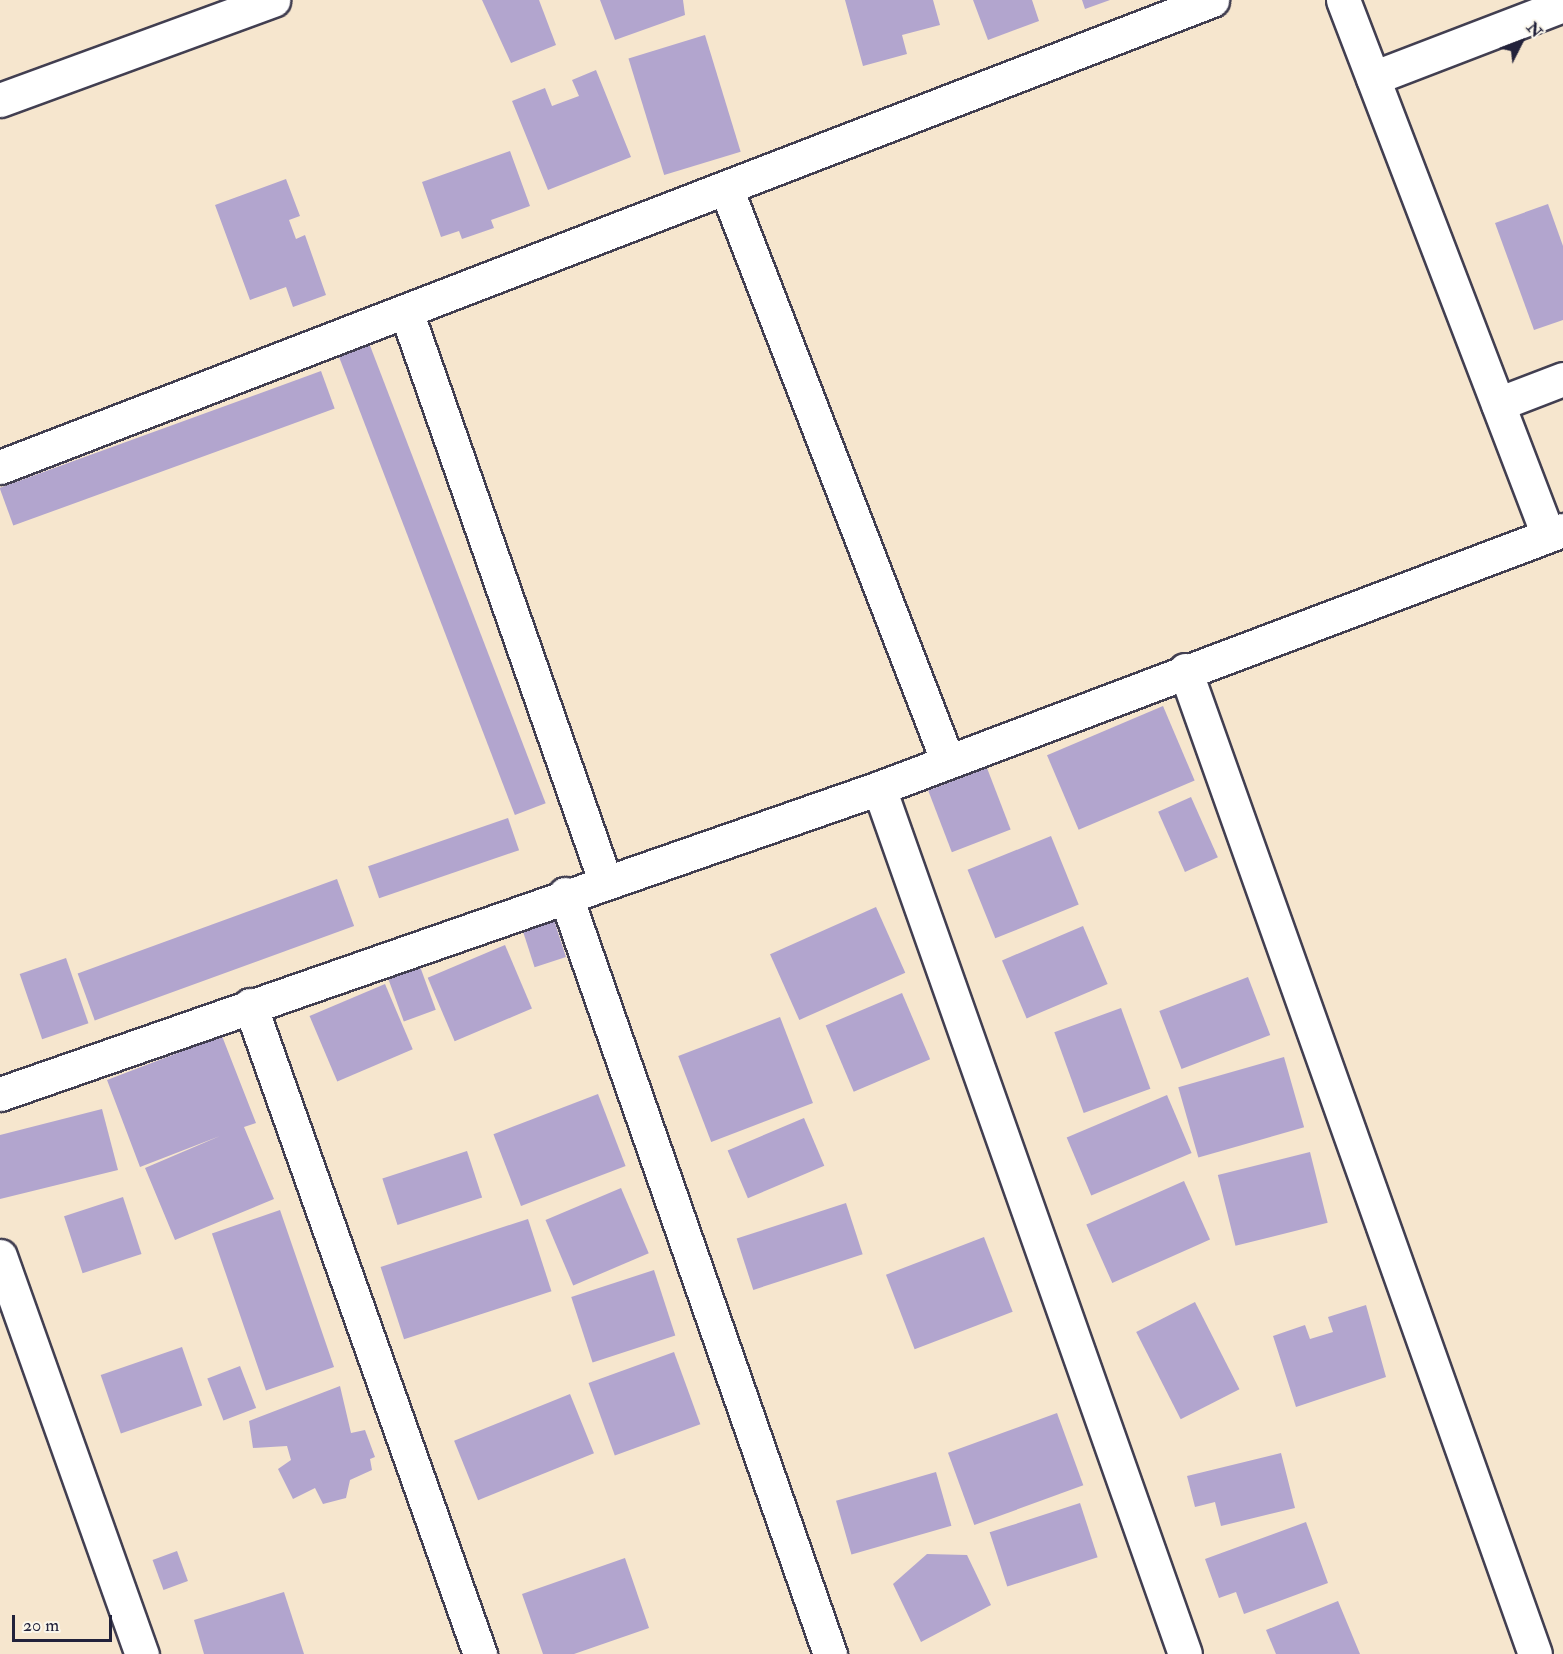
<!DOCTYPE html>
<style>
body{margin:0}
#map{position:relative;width:1563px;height:1654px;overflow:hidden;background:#f6e6ce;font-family:"IM FELL Double Pica",serif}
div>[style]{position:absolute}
.building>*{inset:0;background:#b2a5ce;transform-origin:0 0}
.roads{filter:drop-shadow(2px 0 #423f51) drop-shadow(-2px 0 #423f51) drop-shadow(0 2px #423f51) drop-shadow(0 -2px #423f51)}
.street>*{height:33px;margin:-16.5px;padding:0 16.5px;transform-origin:16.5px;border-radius:16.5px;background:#fff}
span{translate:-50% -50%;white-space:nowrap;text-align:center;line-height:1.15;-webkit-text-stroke:4.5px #fbf7ec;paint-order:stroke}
.north{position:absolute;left:1491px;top:12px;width:60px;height:60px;-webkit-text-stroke:4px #fbf7ec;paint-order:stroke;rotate:48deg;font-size:16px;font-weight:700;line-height:24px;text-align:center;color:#22223b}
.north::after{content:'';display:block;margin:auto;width:21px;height:27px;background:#22223b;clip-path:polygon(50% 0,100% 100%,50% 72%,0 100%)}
.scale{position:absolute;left:12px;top:1615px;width:100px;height:27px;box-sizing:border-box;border:3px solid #22223b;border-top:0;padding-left:8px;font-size:18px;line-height:21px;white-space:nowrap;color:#22223b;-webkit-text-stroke:4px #fbf7ec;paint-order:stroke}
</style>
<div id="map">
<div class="building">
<div style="clip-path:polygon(482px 0,539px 0,556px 45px,511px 63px)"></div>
<div style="clip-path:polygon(600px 0,683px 0,685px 15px,615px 40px)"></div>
<div style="clip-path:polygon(845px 0,933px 0,940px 25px,902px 35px,907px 54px,863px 66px)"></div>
<div style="clip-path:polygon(973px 0,1032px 0,1039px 21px,988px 40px)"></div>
<div style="clip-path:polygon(1082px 0,1110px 0,1085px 9px)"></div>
<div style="left:705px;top:35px;width:122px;height:80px;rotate:73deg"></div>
<div style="clip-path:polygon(596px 70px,631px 157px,548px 190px,512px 101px,545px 88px,552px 106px,579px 96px,572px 80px)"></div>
<div style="clip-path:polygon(510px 151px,530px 206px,491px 220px,494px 228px,462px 239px,459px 231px,441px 237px,422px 182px)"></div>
<div style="clip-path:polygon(286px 179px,300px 216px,289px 220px,296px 239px,305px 235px,326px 295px,293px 307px,286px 287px,250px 300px,215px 205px)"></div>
<div style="clip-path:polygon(1548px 204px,1563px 246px,1563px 320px,1534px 330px,1495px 223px)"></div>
<div style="left:369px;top:343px;width:493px;height:33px;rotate:69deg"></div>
<div style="left:321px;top:371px;width:40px;height:342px;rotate:70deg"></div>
<div style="left:1163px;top:706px;width:81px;height:126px;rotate:67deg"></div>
<div style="left:987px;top:768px;width:66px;height:63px;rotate:69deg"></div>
<div style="left:1191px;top:797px;width:66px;height:36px;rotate:66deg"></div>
<div style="left:508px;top:818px;width:34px;height:148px;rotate:71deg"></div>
<div style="left:1051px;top:836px;width:74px;height:90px;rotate:68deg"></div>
<div style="left:337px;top:879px;width:50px;height:276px;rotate:70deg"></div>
<div style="left:876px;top:907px;width:72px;height:116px;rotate:66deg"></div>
<div style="left:553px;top:917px;width:42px;height:33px;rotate:72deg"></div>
<div style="left:1083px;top:926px;width:63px;height:88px;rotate:67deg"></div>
<div style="left:505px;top:945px;width:69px;height:84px;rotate:67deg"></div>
<div style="left:66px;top:958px;width:69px;height:49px;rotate:71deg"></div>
<div style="left:418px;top:961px;width:52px;height:34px;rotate:70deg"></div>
<div style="left:1248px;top:977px;width:62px;height:95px;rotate:69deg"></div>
<div style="left:385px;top:984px;width:71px;height:82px;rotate:67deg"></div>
<div style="left:902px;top:993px;width:72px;height:83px;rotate:67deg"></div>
<div style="left:1121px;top:1008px;width:86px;height:71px;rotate:70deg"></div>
<div style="left:780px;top:1017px;width:92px;height:109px;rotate:69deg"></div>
<div style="clip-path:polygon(222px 1036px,256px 1123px,244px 1127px,274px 1199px,175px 1240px,145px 1168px,220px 1136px,140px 1167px,107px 1080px)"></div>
<div style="left:1284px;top:1057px;width:73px;height:110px;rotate:74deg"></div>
<div style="left:598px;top:1094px;width:77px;height:112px;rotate:69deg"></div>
<div style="left:1167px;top:1095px;width:63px;height:109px;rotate:67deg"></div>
<div style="clip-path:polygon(102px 1109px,118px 1170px,0 1199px,0 1135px)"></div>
<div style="left:804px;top:1118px;width:52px;height:83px;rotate:67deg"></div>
<div style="left:467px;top:1151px;width:49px;height:89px;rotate:72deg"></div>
<div style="left:1310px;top:1152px;width:73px;height:95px;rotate:76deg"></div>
<div style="left:1184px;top:1181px;width:64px;height:107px;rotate:66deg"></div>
<div style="left:621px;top:1188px;width:71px;height:82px;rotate:67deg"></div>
<div style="left:123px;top:1197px;width:60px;height:62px;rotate:72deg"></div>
<div style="left:846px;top:1203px;width:54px;height:115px;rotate:72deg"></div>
<div style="left:280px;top:1210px;width:166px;height:72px;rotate:71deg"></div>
<div style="left:528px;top:1219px;width:76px;height:155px;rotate:72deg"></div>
<div style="left:984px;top:1237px;width:80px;height:105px;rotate:69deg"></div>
<div style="left:654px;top:1270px;width:69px;height:87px;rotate:72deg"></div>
<div style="left:1195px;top:1302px;width:98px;height:66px;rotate:63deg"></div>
<div style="clip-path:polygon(1366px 1305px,1386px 1377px,1296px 1407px,1273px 1336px,1305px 1325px,1310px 1339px,1333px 1332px,1328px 1317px)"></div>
<div style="left:182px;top:1347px;width:62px;height:86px;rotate:71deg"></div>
<div style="left:674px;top:1352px;width:77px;height:91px;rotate:70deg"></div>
<div style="left:240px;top:1366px;width:45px;height:35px;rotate:69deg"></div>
<div style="clip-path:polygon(340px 1386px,351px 1433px,365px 1430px,375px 1457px,370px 1459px,372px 1470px,350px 1480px,346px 1498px,323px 1504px,315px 1488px,293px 1499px,278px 1469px,291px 1460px,287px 1446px,253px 1448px,249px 1421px)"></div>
<div style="left:570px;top:1394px;width:64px;height:125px;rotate:68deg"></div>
<div style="left:1057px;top:1413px;width:77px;height:116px;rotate:70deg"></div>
<div style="clip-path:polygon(1281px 1453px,1295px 1508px,1221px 1526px,1215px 1502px,1195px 1507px,1187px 1476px)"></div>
<div style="left:936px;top:1472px;width:56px;height:104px;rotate:74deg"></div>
<div style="left:1080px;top:1503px;width:57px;height:95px;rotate:72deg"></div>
<div style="clip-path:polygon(1306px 1522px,1328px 1583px,1244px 1614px,1236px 1592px,1219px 1598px,1205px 1559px)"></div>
<div style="left:177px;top:1551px;width:32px;height:26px;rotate:70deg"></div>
<div style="clip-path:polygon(927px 1554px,967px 1555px,991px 1605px,921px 1642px,893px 1584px)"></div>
<div style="clip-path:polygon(625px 1558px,649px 1628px,574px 1654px,543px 1654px,522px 1594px)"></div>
<div style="clip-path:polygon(284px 1592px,304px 1654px,204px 1654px,194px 1620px)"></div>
<div style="clip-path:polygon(1338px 1601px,1360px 1654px,1276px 1654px,1266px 1630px)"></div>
</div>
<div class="roads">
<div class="street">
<div style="left:1343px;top:0;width:573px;rotate:69.03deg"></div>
<div style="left:1373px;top:78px;width:204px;rotate:-21deg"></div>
<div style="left:0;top:100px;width:291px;rotate:-20.1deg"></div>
<div style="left:726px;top:188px;width:615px;rotate:68.86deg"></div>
<div style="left:406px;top:311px;width:604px;rotate:70.75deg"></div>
<div style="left:1498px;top:404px;width:70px;rotate:-21deg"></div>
<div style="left:0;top:467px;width:1299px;rotate:-21.07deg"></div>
<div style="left:1185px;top:670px;width:1044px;rotate:70.42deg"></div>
<div style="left:879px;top:788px;width:918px;rotate:70.54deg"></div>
<div style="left:565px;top:894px;width:805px;rotate:70.78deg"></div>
<div style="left:250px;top:1005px;width:689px;rotate:70.49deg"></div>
<div style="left:0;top:1094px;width:931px;rotate:-19.19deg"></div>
<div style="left:879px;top:788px;width:731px;rotate:-20.67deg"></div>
<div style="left:0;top:1256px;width:423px;rotate:70.4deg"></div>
</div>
</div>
<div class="north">N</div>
<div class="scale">20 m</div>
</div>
